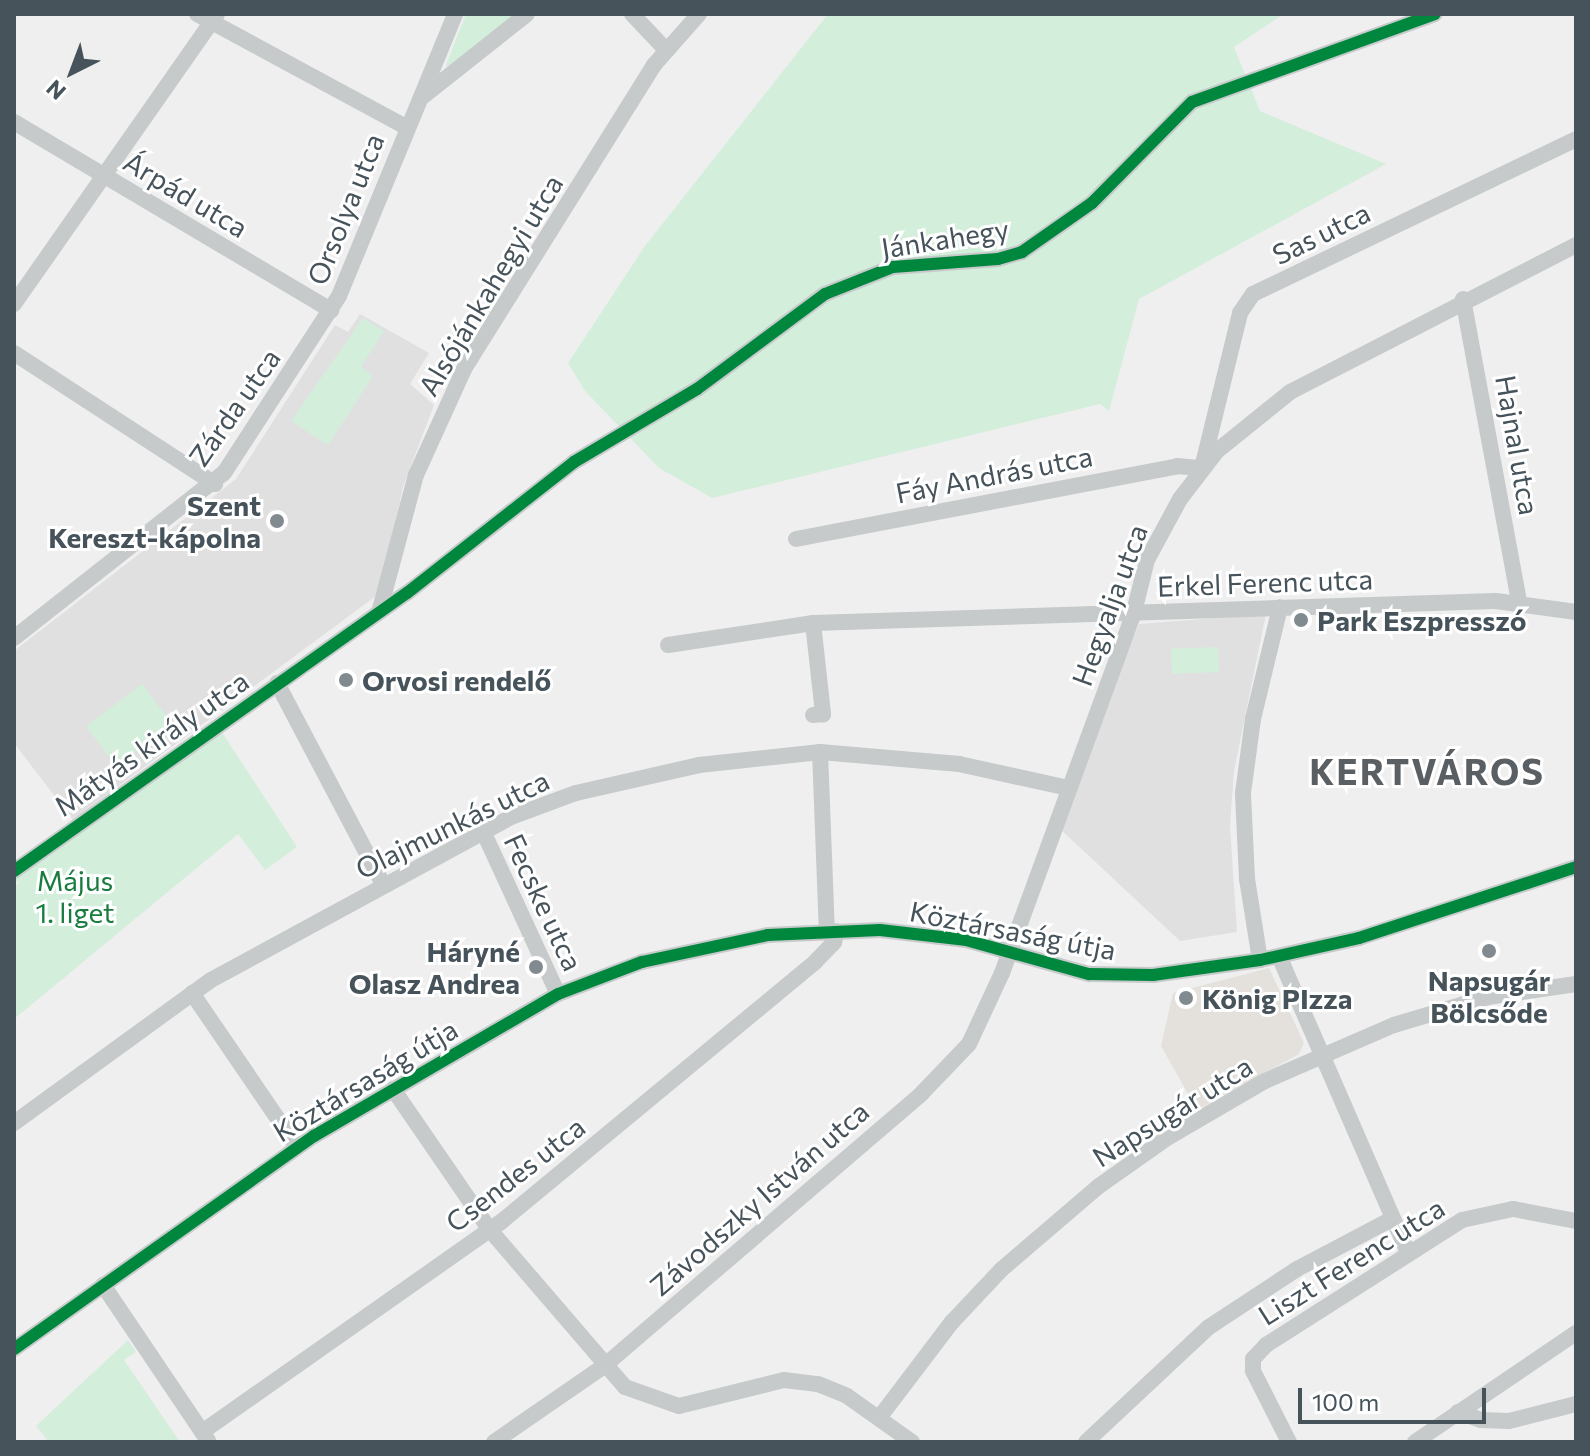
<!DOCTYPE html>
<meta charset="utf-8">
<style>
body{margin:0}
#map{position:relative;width:1590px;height:1456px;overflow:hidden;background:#efefef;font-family:Commissioner,sans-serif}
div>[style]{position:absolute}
.commercial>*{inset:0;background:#e4e1dd}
.education>*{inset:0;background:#e1e0e1}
.green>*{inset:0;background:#d3eedb;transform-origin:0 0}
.minor>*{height:16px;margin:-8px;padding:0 8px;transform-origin:8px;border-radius:8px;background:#c6cacb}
.cycleway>*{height:12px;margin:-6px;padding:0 6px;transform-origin:6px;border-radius:6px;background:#00873e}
.dots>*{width:22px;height:22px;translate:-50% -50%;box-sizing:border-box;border:4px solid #fff;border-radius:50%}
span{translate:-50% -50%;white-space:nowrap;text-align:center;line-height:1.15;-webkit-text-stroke:6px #fff;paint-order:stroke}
.street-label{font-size:28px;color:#46535b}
.poi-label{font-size:28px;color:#46535b;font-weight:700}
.right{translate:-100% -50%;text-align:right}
.left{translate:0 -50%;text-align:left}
.park-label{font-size:28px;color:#187c3f}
.district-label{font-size:36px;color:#5a5f63;font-weight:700;letter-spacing:2px}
.frame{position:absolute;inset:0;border:16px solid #46535b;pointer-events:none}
.north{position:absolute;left:32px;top:32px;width:80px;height:80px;-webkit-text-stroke:6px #fff;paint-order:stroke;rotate:222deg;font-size:22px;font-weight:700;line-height:32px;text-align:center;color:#46535b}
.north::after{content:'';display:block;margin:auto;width:28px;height:36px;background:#46535b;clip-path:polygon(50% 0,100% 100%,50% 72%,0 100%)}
.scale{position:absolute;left:1298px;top:1388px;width:188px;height:36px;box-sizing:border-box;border:4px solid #46535b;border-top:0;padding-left:10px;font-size:24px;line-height:28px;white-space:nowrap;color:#46535b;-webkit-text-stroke:6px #fff;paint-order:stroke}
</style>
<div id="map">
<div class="commercial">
<div style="clip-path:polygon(1269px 968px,1304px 1043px,1299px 1054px,1197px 1110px,1161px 1046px,1173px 993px)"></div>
</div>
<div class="education">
<div style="clip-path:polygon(360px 314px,429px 353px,410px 384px,434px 405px,403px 487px,380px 593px,73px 820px,14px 743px,14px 651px,236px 479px,335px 325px,348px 332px)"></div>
<div style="clip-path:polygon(1266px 614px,1234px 771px,1230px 826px,1237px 932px,1180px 941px,1058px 827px,1139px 624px)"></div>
</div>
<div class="green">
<div style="clip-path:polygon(466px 14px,515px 14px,448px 71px,446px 65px)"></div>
<div style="clip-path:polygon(828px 14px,1284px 14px,1234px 47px,1260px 111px,1386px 164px,1139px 299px,1109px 411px,1100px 404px,712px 498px,659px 468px,585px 391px,568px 363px,645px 246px)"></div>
<div style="clip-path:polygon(363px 318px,384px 331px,361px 367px,373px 376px,328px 445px,291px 421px)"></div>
<div style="left:1218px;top:647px;width:25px;height:47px;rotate:88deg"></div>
<div style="left:142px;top:684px;width:50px;height:70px;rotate:53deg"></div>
<div style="clip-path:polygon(221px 731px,297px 847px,265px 870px,238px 834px,14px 1019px,14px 887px,20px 882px,14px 881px,14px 872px)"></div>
<div style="clip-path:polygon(128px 1340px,136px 1352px,124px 1360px,180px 1442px,49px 1442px,36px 1426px)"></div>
</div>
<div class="minor">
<div style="left:197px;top:14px;width:238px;rotate:28.4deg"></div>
<div style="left:632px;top:14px;width:50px;rotate:46.6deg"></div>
<div style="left:421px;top:98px;width:135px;rotate:-38.4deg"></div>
<div style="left:14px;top:122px;width:369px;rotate:30.7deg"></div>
<div style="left:1463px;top:299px;width:308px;rotate:79.5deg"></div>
<div style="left:14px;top:304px;width:354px;rotate:-55deg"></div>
<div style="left:14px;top:353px;width:240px;rotate:33.1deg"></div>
<div style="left:796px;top:539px;width:388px;rotate:-10.8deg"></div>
<div style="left:1177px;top:466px;width:25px;rotate:5deg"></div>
<div style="left:1202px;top:468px;width:160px;rotate:-76.2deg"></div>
<div style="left:1240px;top:313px;width:23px;rotate:-56deg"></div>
<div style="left:1253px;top:294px;width:358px;rotate:-25.6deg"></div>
<div style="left:380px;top:609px;width:139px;rotate:-75deg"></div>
<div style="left:416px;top:475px;width:116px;rotate:-65.6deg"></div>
<div style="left:464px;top:369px;width:358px;rotate:-58deg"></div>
<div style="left:654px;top:65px;width:68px;rotate:-48.6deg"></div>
<div style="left:813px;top:623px;width:92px;rotate:83.7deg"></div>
<div style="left:823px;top:714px;width:10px;rotate:174deg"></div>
<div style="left:14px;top:638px;width:267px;rotate:-38.2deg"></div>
<div style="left:224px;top:473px;width:211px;rotate:-57deg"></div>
<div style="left:339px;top:296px;width:305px;rotate:-67.6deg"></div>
<div style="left:668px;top:645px;width:147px;rotate:-8.6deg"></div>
<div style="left:813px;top:623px;width:683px;rotate:-1.84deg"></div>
<div style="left:1496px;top:601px;width:81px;rotate:7.8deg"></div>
<div style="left:277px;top:683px;width:227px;rotate:62.2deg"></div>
<div style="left:820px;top:752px;width:179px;rotate:87.8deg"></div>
<div style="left:483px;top:831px;width:179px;rotate:65.3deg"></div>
<div style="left:14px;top:871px;width:481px;rotate:-35.3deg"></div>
<div style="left:407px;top:593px;width:212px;rotate:-38.1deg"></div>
<div style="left:574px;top:462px;width:143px;rotate:-30.7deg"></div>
<div style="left:697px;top:389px;width:159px;rotate:-36.6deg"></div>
<div style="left:825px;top:294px;width:73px;rotate:-21.7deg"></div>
<div style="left:893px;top:267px;width:105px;rotate:-4.4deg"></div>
<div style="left:998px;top:259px;width:25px;rotate:-16deg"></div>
<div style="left:1022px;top:252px;width:85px;rotate:-35deg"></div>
<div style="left:1092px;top:203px;width:142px;rotate:-45.3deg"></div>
<div style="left:1192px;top:102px;width:258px;rotate:-19.9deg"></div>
<div style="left:1279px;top:956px;width:321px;rotate:66.5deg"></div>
<div style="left:1260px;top:960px;width:82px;rotate:-99.1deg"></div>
<div style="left:1247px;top:879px;width:86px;rotate:-92.7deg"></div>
<div style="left:1243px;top:793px;width:75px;rotate:-82.3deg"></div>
<div style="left:1253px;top:719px;width:115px;rotate:-76.4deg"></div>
<div style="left:192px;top:993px;width:186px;rotate:55.7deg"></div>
<div style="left:393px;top:1089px;width:171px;rotate:55.5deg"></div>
<div style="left:490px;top:1230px;width:207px;rotate:49.3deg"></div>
<div style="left:625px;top:1387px;width:57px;rotate:19.4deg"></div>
<div style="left:679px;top:1406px;width:108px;rotate:-13.9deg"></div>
<div style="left:784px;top:1380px;width:34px;rotate:7deg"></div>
<div style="left:818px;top:1384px;width:31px;rotate:22deg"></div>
<div style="left:847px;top:1396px;width:80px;rotate:35.3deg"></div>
<div style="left:14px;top:1123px;width:243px;rotate:-36deg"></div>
<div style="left:211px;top:980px;width:341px;rotate:-28.5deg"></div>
<div style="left:511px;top:817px;width:69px;rotate:-20.3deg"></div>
<div style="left:576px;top:793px;width:126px;rotate:-12.8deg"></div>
<div style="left:699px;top:765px;width:122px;rotate:-6.1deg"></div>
<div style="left:820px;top:752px;width:140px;rotate:4.9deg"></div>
<div style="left:959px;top:764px;width:112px;rotate:12.4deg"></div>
<div style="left:103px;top:1285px;width:189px;rotate:56deg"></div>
<div style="left:14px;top:1349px;width:368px;rotate:-35.4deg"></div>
<div style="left:314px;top:1136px;width:282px;rotate:-30.2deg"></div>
<div style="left:558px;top:994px;width:90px;rotate:-20.9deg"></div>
<div style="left:642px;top:962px;width:129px;rotate:-12.1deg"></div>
<div style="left:768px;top:935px;width:112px;rotate:-2.6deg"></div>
<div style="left:880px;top:930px;width:87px;rotate:6.6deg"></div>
<div style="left:966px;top:940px;width:128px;rotate:15.5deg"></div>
<div style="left:1089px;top:974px;width:64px;rotate:0.9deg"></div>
<div style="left:1153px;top:975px;width:108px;rotate:-8deg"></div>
<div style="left:1260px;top:960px;width:101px;rotate:-12.5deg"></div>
<div style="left:1359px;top:938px;width:228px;rotate:-18.1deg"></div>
<div style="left:1458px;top:1412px;width:24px;rotate:19deg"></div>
<div style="left:1481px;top:1420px;width:28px;rotate:2deg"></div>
<div style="left:1509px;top:1421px;width:69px;rotate:-14.2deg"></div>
<div style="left:879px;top:1418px;width:121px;rotate:-52.8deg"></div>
<div style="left:952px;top:1322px;width:73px;rotate:-46.7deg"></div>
<div style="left:1002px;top:1269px;width:128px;rotate:-40.6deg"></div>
<div style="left:1099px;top:1186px;width:83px;rotate:-35.2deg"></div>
<div style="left:1167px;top:1138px;width:113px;rotate:-30.2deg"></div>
<div style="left:1265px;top:1081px;width:141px;rotate:-23.5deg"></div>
<div style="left:1394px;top:1025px;width:98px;rotate:-16.6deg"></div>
<div style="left:1488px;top:997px;width:89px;rotate:-8.4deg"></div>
<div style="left:202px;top:1432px;width:365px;rotate:-35.1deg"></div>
<div style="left:501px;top:1222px;width:408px;rotate:-39.6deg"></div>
<div style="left:815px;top:962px;width:28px;rotate:-46deg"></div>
<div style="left:834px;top:942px;width:11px;rotate:-80deg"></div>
<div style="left:494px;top:1442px;width:134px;rotate:-34.6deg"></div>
<div style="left:604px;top:1366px;width:418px;rotate:-40.6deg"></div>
<div style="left:921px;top:1094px;width:69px;rotate:-46.2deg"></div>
<div style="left:969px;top:1044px;width:78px;rotate:-65.1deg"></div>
<div style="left:1002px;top:973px;width:384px;rotate:-69.9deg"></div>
<div style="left:1134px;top:612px;width:54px;rotate:-76deg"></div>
<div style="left:1147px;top:560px;width:69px;rotate:-61.6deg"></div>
<div style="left:1180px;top:499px;width:61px;rotate:-52.4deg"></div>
<div style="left:1217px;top:451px;width:94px;rotate:-38.9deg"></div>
<div style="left:1290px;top:392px;width:322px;rotate:-27.2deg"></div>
<div style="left:1086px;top:1442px;width:168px;rotate:-43.1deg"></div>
<div style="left:1209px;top:1327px;width:105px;rotate:-33.4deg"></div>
<div style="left:1297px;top:1269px;width:107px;rotate:-27.8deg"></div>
<div style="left:1289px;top:1442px;width:80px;rotate:-116.9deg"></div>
<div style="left:1253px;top:1371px;width:12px;rotate:-90deg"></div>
<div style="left:1253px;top:1359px;width:19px;rotate:-47deg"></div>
<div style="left:1266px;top:1345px;width:232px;rotate:-32.5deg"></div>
<div style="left:1462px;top:1220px;width:52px;rotate:-12.2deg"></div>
<div style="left:1513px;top:1209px;width:64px;rotate:10.8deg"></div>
<div style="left:1415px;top:1442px;width:194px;rotate:-34.1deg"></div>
</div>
<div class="cycleway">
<div style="left:14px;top:871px;width:481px;rotate:-35.3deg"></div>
<div style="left:407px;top:593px;width:212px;rotate:-38.1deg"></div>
<div style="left:574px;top:462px;width:143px;rotate:-30.7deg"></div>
<div style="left:697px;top:389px;width:159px;rotate:-36.6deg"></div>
<div style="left:825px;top:294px;width:73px;rotate:-21.7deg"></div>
<div style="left:893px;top:267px;width:105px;rotate:-4.4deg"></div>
<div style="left:998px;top:259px;width:25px;rotate:-16deg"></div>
<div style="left:1022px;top:252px;width:85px;rotate:-35deg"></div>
<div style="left:1092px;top:203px;width:142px;rotate:-45.3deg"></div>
<div style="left:1192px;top:102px;width:258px;rotate:-19.9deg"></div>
<div style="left:14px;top:1349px;width:368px;rotate:-35.4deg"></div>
<div style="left:314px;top:1136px;width:282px;rotate:-30.2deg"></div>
<div style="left:558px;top:994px;width:90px;rotate:-20.9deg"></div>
<div style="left:642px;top:962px;width:129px;rotate:-12.1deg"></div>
<div style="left:768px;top:935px;width:112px;rotate:-2.6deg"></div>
<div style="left:880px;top:930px;width:87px;rotate:6.6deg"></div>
<div style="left:966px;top:940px;width:128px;rotate:15.5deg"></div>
<div style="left:1089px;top:974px;width:64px;rotate:0.9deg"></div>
<div style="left:1153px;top:975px;width:108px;rotate:-8deg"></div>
<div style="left:1260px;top:960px;width:101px;rotate:-12.5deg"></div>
<div style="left:1359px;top:938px;width:228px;rotate:-18.1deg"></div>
</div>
<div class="dots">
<div style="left:277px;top:521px;background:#818a8f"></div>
<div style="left:1301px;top:620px;background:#818a8f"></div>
<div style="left:346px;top:680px;background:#818a8f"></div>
<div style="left:1489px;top:951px;background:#818a8f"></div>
<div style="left:536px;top:967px;background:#818a8f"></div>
<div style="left:1186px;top:998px;background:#818a8f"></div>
</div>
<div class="street-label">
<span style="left:186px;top:194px;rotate:31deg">Árpád utca</span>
<span style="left:345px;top:209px;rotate:-68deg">Orsolya utca</span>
<span style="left:1321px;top:233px;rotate:-26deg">Sas utca</span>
<span style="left:945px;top:238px;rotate:-9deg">Jánkahegy</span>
<span style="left:490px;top:285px;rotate:-59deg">Alsójánkahegyi utca</span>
<span style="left:234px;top:407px;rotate:-55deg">Zárda utca</span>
<span style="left:1518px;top:445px;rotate:80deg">Hajnal utca</span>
<span style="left:994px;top:474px;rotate:-11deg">Fáy András utca</span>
<span style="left:1265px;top:582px;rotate:-2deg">Erkel Ferenc utca</span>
<span style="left:1109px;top:605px;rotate:-70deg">Hegyalja utca</span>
<span style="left:151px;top:743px;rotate:-35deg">Mátyás király utca</span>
<span style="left:452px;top:824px;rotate:-26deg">Olajmunkás utca</span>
<span style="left:544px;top:902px;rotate:65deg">Fecske utca</span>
<span style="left:1013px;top:930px;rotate:11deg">Köztársaság útja</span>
<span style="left:365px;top:1080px;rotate:-31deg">Köztársaság útja</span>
<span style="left:1172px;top:1111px;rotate:-32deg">Napsugár utca</span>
<span style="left:515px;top:1174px;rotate:-38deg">Csendes utca</span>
<span style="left:759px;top:1198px;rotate:-41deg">Závodszky István utca</span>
<span style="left:1351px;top:1261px;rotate:-32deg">Liszt Ferenc utca</span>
</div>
<div class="poi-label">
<span class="right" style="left:261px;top:521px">Szent<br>Kereszt-kápolna</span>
<span class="left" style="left:1317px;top:620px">Park Eszpresszó</span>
<span class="left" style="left:362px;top:680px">Orvosi rendelő</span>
<span class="right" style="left:520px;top:967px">Háryné<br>Olasz Andrea</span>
<span style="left:1489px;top:996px">Napsugár<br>Bölcsőde</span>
<span class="left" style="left:1202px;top:998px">König PIzza</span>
</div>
<div class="park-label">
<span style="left:75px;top:896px">Május<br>1. liget</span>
</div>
<div class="district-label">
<span style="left:1427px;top:771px">KERTVÁROS</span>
</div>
<div class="frame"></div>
<div class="north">N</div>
<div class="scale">100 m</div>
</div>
